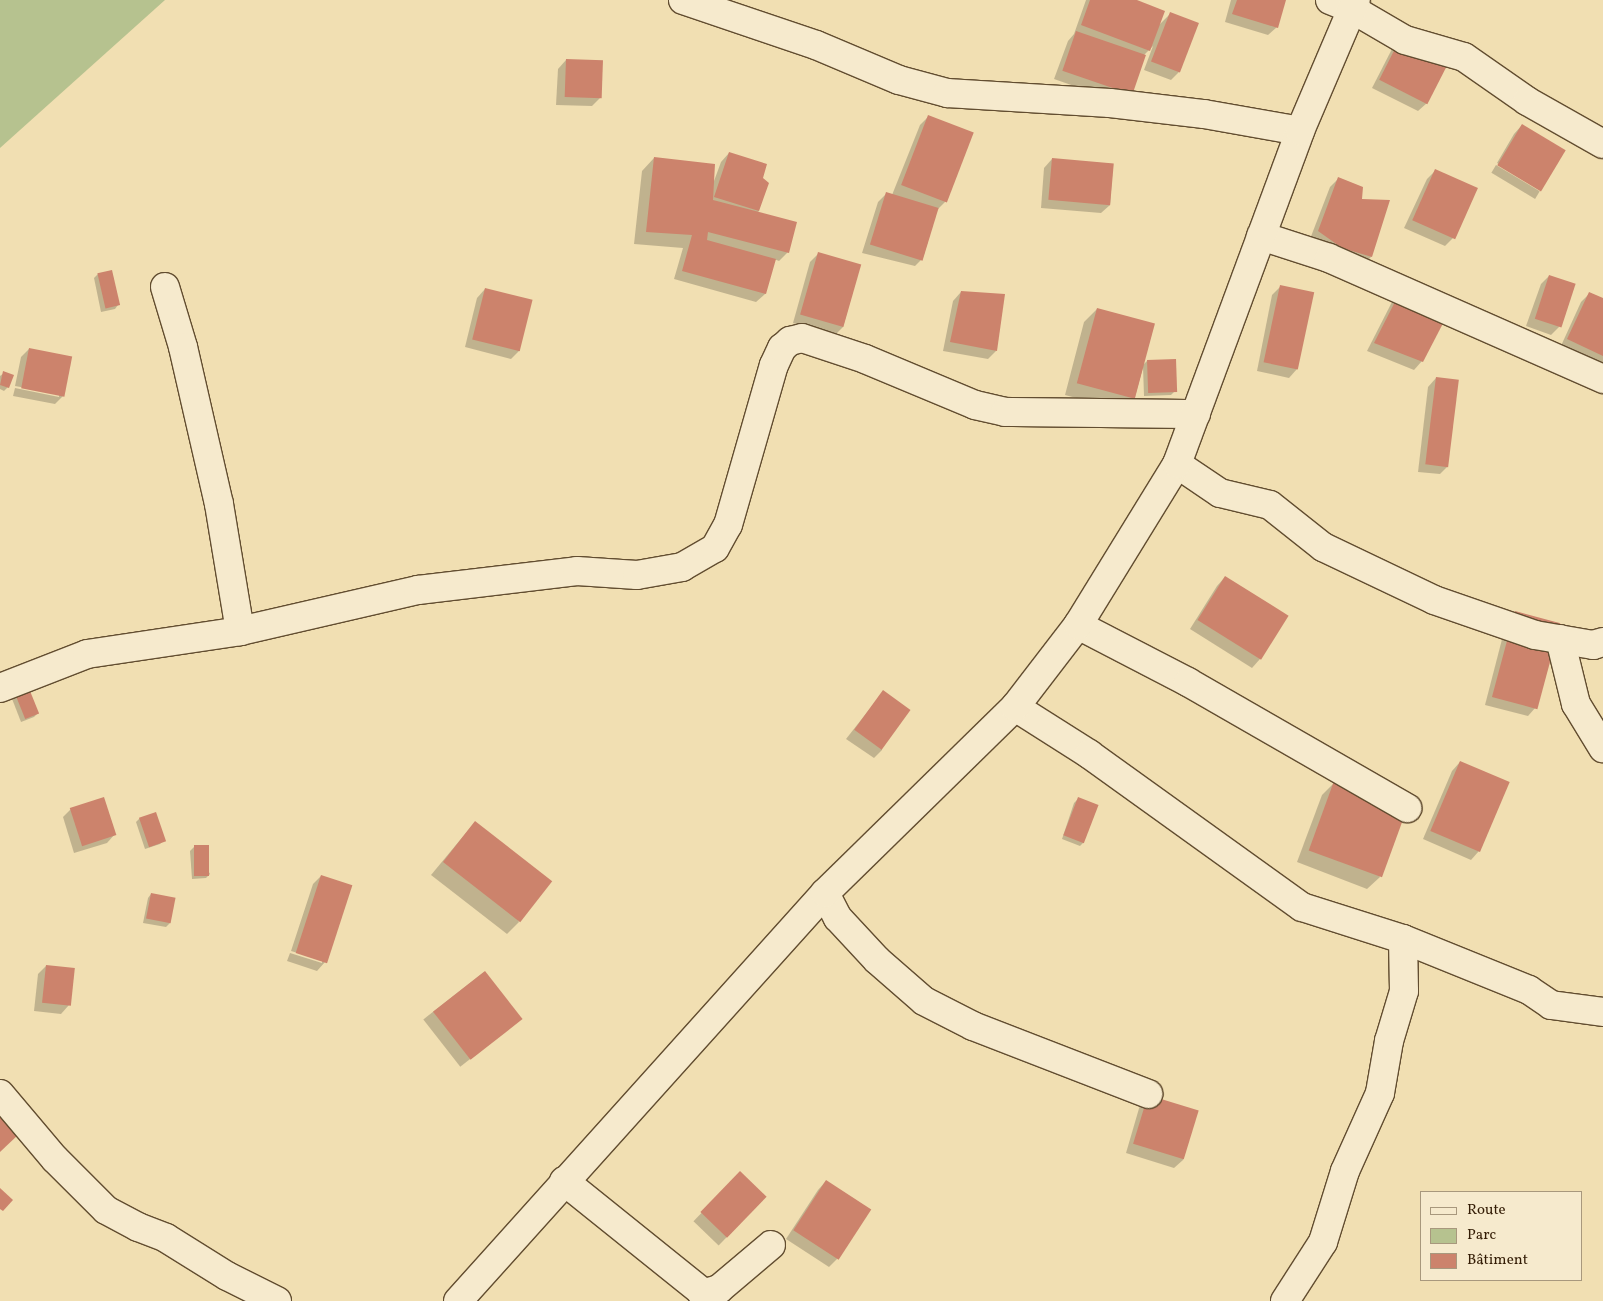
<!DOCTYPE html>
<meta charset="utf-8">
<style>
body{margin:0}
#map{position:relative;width:1603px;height:1301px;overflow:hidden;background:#f1dfb2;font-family:Vollkorn,serif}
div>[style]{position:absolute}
.green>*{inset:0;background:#b6c28f}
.shadow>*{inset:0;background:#0003;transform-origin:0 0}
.building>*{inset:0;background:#cc836c;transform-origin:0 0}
.roads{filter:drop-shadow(1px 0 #624d30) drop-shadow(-1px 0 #624d30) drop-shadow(0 1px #624d30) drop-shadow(0 -1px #624d30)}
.minor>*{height:28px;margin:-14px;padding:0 14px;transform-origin:14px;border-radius:14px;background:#f6eacd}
span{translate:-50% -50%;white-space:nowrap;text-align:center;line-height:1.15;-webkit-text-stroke:4px #f6eacd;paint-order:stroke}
.legend{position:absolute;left:1420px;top:1191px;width:162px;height:90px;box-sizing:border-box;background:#f6eacd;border:1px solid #a8987d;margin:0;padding:6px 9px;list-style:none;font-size:15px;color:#331c05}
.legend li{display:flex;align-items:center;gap:10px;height:25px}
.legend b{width:25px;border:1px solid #a8987d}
</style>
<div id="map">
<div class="green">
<div style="clip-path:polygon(0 0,165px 0,0 148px)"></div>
</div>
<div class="shadow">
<div style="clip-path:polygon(1086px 0,1133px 0,1158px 26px,1171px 13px,1179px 72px,1171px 80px,1144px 70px,1153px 46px,1144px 55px,1123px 103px,1054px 79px,1068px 41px,1074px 34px)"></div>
<div style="clip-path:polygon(1231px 0,1285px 0,1277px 27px,1268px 35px,1225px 22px)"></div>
<div style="clip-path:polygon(1393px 47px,1427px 103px,1418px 111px,1372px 88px)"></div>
<div style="clip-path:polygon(566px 60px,601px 97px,592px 106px,556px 105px,558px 69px)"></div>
<div style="clip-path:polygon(928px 117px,945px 202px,937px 210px,923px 258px,915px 266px,862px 253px,878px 202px,887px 193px,892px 195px,920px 125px)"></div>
<div style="clip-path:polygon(1522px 125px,1564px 151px,1541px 190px,1541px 188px,1497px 163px,1514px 134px)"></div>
<div style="clip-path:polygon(729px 153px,767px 183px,758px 213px,788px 252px,779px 261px,774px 259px,765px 294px,756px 302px,674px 279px,683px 248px,634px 244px,642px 171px,654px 158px,714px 181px,721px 162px)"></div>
<div style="clip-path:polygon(1052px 159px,1113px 164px,1110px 205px,1101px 213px,1041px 208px,1044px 168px)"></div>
<div style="left:1496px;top:165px;width:51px;height:9px;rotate:31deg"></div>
<div style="clip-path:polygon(1436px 170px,1453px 238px,1445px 246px,1404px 228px,1427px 179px)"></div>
<div style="clip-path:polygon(1338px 179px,1361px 200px,1371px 257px,1363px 265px,1310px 239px,1330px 187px)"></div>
<div style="clip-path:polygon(818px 254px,860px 265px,843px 327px,835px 335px,793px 323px,810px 262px)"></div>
<div style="clip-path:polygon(98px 274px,118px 305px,115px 309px,101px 312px,94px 278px)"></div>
<div style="clip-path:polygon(1549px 276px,1559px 327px,1551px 335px,1526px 326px,1541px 284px)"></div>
<div style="clip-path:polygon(1281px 286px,1297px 369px,1289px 378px,1257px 371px,1272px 295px)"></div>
<div style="clip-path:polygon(485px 289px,520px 350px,511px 359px,465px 347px,477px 298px)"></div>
<div style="clip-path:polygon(961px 292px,996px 351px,988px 359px,943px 351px,953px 301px)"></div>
<div style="clip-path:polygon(1402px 292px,1422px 361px,1414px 370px,1367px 351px,1393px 300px)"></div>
<div style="clip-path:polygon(1590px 293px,1603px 299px,1603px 367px,1560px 348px,1581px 302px)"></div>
<div style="clip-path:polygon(1097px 309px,1143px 365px,1147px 361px,1175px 391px,1171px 395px,1144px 396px,1143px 367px,1135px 397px,1122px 410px,1065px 395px,1084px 322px)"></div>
<div style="clip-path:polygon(29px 349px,71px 357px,63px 396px,55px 404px,13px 396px,15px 388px,59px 397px,59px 394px,15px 386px,21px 357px)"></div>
<div style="clip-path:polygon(4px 373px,8px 387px,4px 391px,0 389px,0 376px)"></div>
<div style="clip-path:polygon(1436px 378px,1448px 466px,1440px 474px,1418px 472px,1428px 387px)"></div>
<div style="clip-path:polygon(1225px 577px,1287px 616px,1260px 659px,1252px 668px,1190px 629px,1217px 586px)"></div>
<div style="clip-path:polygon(1515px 612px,1536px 707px,1528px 716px,1485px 705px,1507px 620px)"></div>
<div style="clip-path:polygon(13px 687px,37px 714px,34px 717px,21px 722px,9px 691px)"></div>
<div style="clip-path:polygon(883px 692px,882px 750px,874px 758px,846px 739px)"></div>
<div style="clip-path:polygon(1460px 762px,1479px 851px,1471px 860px,1423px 839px,1452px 771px)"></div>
<div style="clip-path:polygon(1335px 782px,1380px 877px,1367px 889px,1297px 862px,1322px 795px)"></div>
<div style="clip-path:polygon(1078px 799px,1084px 842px,1080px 846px,1062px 839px,1074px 803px)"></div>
<div style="clip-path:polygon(71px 809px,115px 834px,107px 843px,74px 853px,63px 817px)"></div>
<div style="clip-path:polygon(140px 818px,164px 840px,160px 844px,145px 849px,136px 822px)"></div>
<div style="clip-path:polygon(475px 822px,519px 922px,507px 934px,431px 875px)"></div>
<div style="clip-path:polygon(194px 847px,210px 874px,206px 878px,192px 879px,190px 851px)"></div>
<div style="clip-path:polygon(321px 876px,325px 962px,317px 971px,287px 961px,290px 953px,322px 963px,322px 960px,291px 951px,313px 884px)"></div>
<div style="clip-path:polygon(151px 894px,170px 923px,166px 927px,143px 923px,148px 898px)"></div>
<div style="clip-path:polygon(46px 966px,69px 1005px,61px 1014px,34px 1011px,38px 974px)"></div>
<div style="left:484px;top:972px;width:60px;height:77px;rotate:52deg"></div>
<div style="clip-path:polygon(1140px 1105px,1197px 1112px,1183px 1160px,1174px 1168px,1126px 1153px)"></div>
<div style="left:740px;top:1173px;width:35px;height:67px;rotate:44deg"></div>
<div style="clip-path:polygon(826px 1181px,837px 1259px,829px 1267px,786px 1239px,818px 1190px)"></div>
</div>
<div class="building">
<div style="clip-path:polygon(1090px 0,1137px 0,1165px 11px,1150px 51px,1081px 25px)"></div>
<div style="clip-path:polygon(1237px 0,1286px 0,1278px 28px,1232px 14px)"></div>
<div style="left:1170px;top:12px;width:31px;height:53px;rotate:21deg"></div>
<div style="left:1076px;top:31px;width:74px;height:42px;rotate:19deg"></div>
<div style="left:1401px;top:37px;width:54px;height:48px;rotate:27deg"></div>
<div style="left:566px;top:59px;width:37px;height:38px;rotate:2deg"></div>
<div style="left:928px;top:115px;width:49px;height:75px;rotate:21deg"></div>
<div style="left:1522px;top:124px;width:51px;height:48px;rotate:31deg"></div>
<div style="clip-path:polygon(729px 152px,767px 164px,763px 178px,769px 183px,759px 211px,714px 197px)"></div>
<div style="clip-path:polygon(654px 157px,715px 164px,713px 200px,797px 222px,789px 253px,708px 232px,707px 240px,776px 259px,766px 294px,682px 271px,692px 235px,646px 232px)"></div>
<div style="left:1052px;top:158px;width:62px;height:42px;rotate:5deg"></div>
<div style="left:1435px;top:169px;width:47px;height:56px;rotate:24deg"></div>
<div style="clip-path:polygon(1338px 177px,1363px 187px,1362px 199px,1390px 200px,1372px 257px,1342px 248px,1318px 231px)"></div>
<div style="left:886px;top:192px;width:55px;height:55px;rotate:17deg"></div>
<div style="left:818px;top:252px;width:45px;height:65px;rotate:16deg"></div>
<div style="left:112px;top:270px;width:36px;height:15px;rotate:77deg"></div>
<div style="left:1549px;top:275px;width:28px;height:46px;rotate:18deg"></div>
<div style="left:1280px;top:285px;width:35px;height:79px;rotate:12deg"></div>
<div style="left:485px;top:288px;width:49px;height:53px;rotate:14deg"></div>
<div style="clip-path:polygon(1401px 290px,1453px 304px,1423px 362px,1374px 343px)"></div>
<div style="clip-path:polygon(961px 291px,1005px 294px,997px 351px,950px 342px)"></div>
<div style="clip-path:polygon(1589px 292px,1603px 298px,1603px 356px,1567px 339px)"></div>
<div style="left:1097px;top:308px;width:60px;height:78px;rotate:15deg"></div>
<div style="left:29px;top:348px;width:44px;height:41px;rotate:11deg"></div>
<div style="left:1176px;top:359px;width:33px;height:29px;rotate:88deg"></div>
<div style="clip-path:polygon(3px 371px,14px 375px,9px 388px,0 385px)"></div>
<div style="left:1436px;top:377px;width:23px;height:88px;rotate:7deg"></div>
<div style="left:1225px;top:576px;width:75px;height:52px;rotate:32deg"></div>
<div style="left:1515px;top:611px;width:47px;height:89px;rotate:15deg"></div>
<div style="left:26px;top:681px;width:35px;height:15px;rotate:68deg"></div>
<div style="left:883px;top:690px;width:34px;height:49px;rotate:36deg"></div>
<div style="left:1460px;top:761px;width:54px;height:76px;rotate:23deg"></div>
<div style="left:1334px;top:781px;width:78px;height:74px;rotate:20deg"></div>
<div style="left:104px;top:797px;width:40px;height:36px;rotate:72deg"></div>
<div style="left:1078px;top:797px;width:22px;height:41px;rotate:21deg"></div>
<div style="left:156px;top:812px;width:31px;height:18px;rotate:71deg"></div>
<div style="left:475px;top:821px;width:98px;height:52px;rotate:38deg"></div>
<div style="left:194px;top:845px;width:15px;height:31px"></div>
<div style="left:321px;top:875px;width:33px;height:82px;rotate:18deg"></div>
<div style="left:151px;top:893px;width:25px;height:26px;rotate:11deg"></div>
<div style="left:46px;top:965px;width:29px;height:38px;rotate:6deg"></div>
<div style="left:485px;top:971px;width:61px;height:66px;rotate:52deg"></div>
<div style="left:1148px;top:1095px;width:53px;height:51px;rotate:17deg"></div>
<div style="clip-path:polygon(0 1115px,19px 1134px,0 1152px)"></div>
<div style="left:740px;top:1171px;width:37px;height:57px;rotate:44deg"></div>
<div style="left:826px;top:1180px;width:54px;height:60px;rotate:33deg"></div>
<div style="clip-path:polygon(0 1188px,13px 1200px,3px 1211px,0 1209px)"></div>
</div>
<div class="roads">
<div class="minor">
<div style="left:683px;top:0;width:140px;rotate:18.7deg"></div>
<div style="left:816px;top:45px;width:90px;rotate:22.9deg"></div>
<div style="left:899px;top:80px;width:50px;rotate:15.2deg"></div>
<div style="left:947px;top:93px;width:163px;rotate:3.5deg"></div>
<div style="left:1110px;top:103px;width:95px;rotate:6.7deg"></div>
<div style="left:1204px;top:114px;width:97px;rotate:10deg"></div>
<div style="left:1330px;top:0;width:24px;rotate:22deg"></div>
<div style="left:1352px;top:9px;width:61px;rotate:30.3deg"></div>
<div style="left:1405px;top:40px;width:61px;rotate:16.1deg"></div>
<div style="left:1464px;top:57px;width:77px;rotate:34.9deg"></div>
<div style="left:1527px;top:101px;width:87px;rotate:29.5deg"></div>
<div style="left:1261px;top:236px;width:71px;rotate:17.9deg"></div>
<div style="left:1329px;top:258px;width:300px;rotate:23.8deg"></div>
<div style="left:165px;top:287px;width:63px;rotate:73.3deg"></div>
<div style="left:183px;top:347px;width:161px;rotate:77.1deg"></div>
<div style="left:219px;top:504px;width:129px;rotate:80.6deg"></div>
<div style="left:1177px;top:464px;width:52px;rotate:34deg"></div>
<div style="left:1220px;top:493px;width:51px;rotate:13.5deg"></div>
<div style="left:1270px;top:505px;width:68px;rotate:38.4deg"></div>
<div style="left:1323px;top:547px;width:123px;rotate:25.5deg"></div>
<div style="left:1434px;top:600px;width:107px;rotate:19.1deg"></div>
<div style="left:1535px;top:635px;width:59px;rotate:9.8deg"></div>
<div style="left:1593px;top:645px;width:10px;rotate:-17deg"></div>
<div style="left:1078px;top:625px;width:124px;rotate:27.4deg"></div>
<div style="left:1188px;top:682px;width:253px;rotate:29.9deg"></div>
<div style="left:1560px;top:639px;width:67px;rotate:76.2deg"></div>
<div style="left:1576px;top:704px;width:52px;rotate:58.5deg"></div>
<div style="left:0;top:688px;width:93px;rotate:-21.3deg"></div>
<div style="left:87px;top:654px;width:155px;rotate:-8.5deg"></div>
<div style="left:240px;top:631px;width:183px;rotate:-13deg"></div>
<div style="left:418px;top:590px;width:160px;rotate:-6.8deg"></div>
<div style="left:577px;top:571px;width:60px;rotate:3.8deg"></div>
<div style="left:637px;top:575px;width:46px;rotate:-10.1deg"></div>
<div style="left:682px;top:567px;width:38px;rotate:-30deg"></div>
<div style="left:715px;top:548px;width:26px;rotate:-61deg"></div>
<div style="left:728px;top:525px;width:166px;rotate:-74deg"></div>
<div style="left:774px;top:365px;width:19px;rotate:-65deg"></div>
<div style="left:782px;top:348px;width:11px;rotate:-41deg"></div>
<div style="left:790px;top:341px;width:12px;rotate:-14deg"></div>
<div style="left:802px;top:338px;width:66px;rotate:18.4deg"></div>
<div style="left:865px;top:359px;width:119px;rotate:22.7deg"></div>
<div style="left:975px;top:405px;width:31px;rotate:13deg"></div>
<div style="left:1005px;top:412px;width:191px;rotate:0.6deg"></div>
<div style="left:1015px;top:707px;width:88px;rotate:32.4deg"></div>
<div style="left:1089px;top:754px;width:262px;rotate:35.7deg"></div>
<div style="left:1302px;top:907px;width:106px;rotate:17.6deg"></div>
<div style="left:1403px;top:939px;width:136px;rotate:22deg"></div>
<div style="left:1529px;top:990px;width:27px;rotate:34deg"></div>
<div style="left:1551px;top:1005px;width:52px;rotate:7.7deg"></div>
<div style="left:825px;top:893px;width:28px;rotate:63deg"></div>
<div style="left:838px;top:918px;width:57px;rotate:47.1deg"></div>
<div style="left:877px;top:960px;width:62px;rotate:41.1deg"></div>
<div style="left:924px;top:1001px;width:55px;rotate:27deg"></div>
<div style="left:973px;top:1026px;width:188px;rotate:21.2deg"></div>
<div style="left:0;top:1094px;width:85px;rotate:49.8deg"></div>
<div style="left:55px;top:1159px;width:72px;rotate:45deg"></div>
<div style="left:106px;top:1210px;width:36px;rotate:28deg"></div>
<div style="left:138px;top:1227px;width:30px;rotate:21deg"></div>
<div style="left:166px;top:1238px;width:72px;rotate:31.9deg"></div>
<div style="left:227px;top:1276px;width:56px;rotate:26.6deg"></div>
<div style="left:564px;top:1181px;width:191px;rotate:38.8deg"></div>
<div style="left:702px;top:1294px;width:18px;rotate:-16deg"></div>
<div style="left:719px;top:1289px;width:68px;rotate:-40.2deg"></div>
<div style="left:458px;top:1301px;width:549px;rotate:-48.03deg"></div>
<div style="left:825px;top:893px;width:266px;rotate:-44.4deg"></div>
<div style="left:1015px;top:707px;width:103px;rotate:-52.5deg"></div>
<div style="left:1078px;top:625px;width:189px;rotate:-58.4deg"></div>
<div style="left:1177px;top:464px;width:355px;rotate:-69.7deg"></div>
<div style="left:1300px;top:131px;width:142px;rotate:-66.9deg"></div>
<div style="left:1285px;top:1301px;width:70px;rotate:-57.2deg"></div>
<div style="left:1323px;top:1242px;width:74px;rotate:-72.8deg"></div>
<div style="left:1345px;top:1171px;width:85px;rotate:-65.8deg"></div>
<div style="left:1380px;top:1093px;width:53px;rotate:-80.2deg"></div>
<div style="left:1389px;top:1041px;width:52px;rotate:-73.3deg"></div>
<div style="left:1404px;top:991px;width:52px;rotate:-91.1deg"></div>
</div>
</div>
<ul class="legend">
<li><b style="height:6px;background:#f6eacd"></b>Route</li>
<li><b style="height:14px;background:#b6c28f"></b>Parc</li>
<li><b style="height:14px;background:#cc836c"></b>Bâtiment</li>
</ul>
</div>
